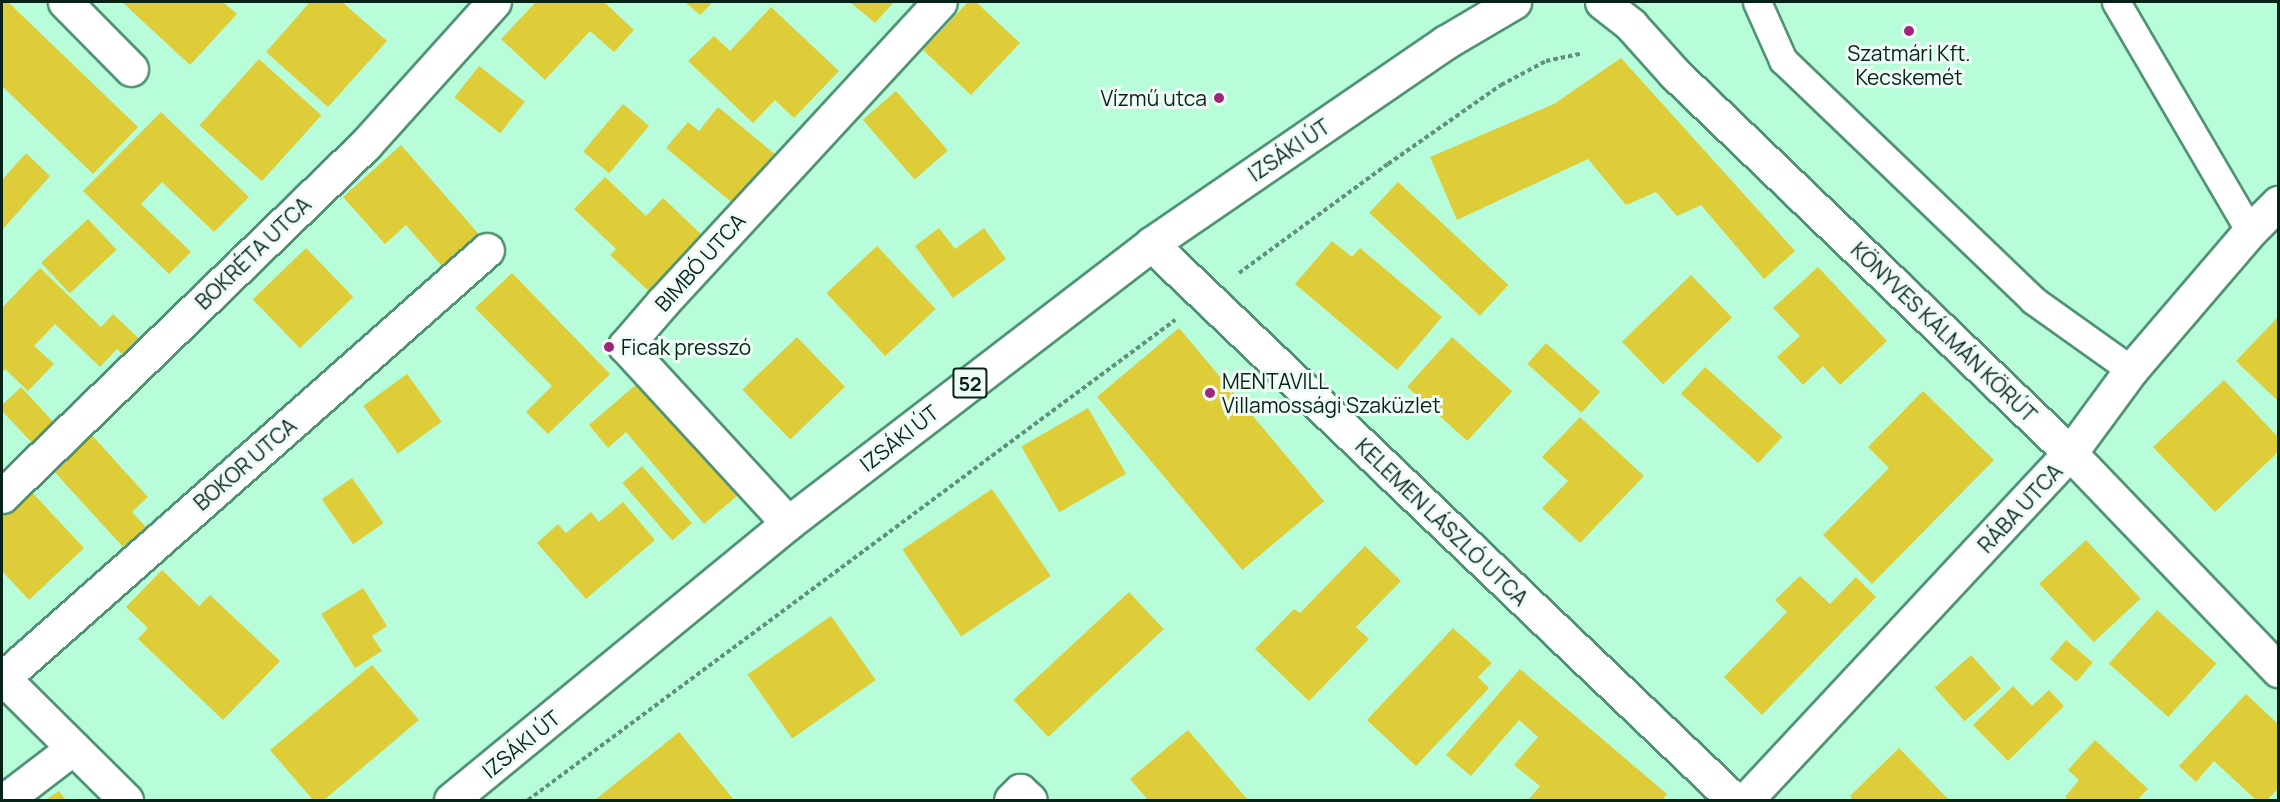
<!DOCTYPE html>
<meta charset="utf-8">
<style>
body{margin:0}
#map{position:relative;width:2280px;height:802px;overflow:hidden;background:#b8fdda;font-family:Manrope,sans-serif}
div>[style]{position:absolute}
.building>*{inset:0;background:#decc39;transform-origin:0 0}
.path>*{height:4px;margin-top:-2px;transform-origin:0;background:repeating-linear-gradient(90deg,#609179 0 4.5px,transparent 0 7.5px)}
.roads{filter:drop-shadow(2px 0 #519374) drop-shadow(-2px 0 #519374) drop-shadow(0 2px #519374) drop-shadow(0 -2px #519374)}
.service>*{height:27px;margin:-13.5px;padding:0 13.5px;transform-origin:13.5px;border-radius:13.5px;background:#fff}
.minor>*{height:33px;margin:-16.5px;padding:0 16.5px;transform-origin:16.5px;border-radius:16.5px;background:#fff}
.secondary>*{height:33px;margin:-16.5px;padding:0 16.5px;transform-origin:16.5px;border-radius:16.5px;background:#fff}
.primary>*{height:33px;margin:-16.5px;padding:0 16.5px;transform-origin:16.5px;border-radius:16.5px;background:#fff}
.dots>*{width:16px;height:16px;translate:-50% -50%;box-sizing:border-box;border:3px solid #effcf5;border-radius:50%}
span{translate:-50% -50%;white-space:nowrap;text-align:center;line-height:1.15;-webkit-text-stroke:6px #effcf5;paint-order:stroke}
.shield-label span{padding:2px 4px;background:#effcf5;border:2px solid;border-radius:4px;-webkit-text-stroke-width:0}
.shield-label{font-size:20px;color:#072317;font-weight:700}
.poi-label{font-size:21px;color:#072317}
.right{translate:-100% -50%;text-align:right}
.left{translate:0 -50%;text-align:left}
.street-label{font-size:21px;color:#072317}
.frame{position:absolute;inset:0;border:3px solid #072317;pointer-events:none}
</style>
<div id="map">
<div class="building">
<div style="clip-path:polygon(2px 2px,8px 2px,138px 127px,93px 174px,2px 86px)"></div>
<div style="clip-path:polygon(122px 2px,223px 2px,237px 14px,190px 65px)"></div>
<div style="clip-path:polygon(310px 2px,342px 2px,387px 41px,328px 107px,266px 52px)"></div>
<div style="clip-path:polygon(536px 2px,604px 2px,634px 30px,614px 52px,590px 31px,545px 80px,501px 39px)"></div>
<div style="clip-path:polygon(685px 2px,713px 2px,700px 15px)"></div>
<div style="clip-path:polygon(850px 2px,894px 2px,875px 23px)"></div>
<div style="clip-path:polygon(968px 2px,976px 2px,1020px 43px,971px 95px,923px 50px)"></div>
<div style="clip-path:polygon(771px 7px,839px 71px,794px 118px,775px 100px,753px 123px,688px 61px,714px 36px,730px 51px)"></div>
<div style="clip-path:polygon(1621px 58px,1795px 251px,1764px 279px,1701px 205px,1677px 216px,1656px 192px,1626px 205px,1588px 159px,1457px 220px,1430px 157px,1554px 104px)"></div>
<div style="left:259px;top:59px;width:84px;height:89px;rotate:42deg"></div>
<div style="left:479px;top:66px;width:58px;height:40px;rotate:38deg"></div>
<div style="left:896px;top:91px;width:79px;height:44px;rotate:49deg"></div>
<div style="left:623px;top:104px;width:34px;height:62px;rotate:40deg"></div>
<div style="clip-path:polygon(718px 107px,776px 155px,735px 205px,666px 148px,688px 122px,699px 131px)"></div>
<div style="clip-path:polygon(161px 112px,249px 197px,214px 232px,162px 182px,141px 204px,191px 252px,169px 274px,83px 191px)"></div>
<div style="clip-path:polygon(401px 145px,484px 240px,447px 272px,406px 225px,385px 244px,343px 197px)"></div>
<div style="clip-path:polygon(26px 153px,50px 176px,2px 230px,2px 180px)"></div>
<div style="clip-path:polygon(605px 177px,646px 216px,663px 198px,704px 237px,651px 293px,610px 255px,616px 249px,574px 209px)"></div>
<div style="left:1398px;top:182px;width:151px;height:42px;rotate:43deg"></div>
<div style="left:88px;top:219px;width:42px;height:64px;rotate:47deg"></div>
<div style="clip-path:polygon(939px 228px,955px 249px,984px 228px,1006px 259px,953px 298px,915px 246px)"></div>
<div style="clip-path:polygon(1332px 241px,1352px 257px,1360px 248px,1442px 317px,1397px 370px,1295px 284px)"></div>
<div style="left:877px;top:246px;width:86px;height:69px;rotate:47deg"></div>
<div style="left:306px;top:248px;width:68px;height:74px;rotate:46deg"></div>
<div style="clip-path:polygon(1818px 267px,1887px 341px,1840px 385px,1823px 366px,1803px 385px,1777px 357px,1800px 336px,1773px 308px)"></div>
<div style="clip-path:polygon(40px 268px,101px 327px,113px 314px,148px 347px,132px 363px,117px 349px,100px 367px,55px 324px,34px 346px,54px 364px,28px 391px,5px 369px,2px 373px,2px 308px)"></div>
<div style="clip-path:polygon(512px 273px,610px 374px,548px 434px,526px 412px,552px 386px,475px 308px)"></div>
<div style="left:1691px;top:275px;width:59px;height:96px;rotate:46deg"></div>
<div style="clip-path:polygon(2278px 317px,2278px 401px,2236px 361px)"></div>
<div style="left:1179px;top:328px;width:226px;height:107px;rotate:50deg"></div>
<div style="left:797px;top:337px;width:69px;height:76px;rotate:46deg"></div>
<div style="left:1452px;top:337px;width:81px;height:67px;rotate:42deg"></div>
<div style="left:1546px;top:343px;width:73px;height:28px;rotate:42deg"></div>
<div style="left:1705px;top:367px;width:104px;height:36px;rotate:42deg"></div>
<div style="left:407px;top:374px;width:59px;height:54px;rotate:54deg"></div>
<div style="clip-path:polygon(2224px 380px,2278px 437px,2278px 452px,2215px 512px,2153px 447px)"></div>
<div style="clip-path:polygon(639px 382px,737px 496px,704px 524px,626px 432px,608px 448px,589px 425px)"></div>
<div style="clip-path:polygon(21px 387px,59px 428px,37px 448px,2px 411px,2px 405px)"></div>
<div style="clip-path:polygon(1923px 391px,1994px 460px,1872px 584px,1823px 535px,1889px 468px,1868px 447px)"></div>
<div style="left:1088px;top:408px;width:76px;height:77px;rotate:60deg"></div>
<div style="clip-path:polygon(1580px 417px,1644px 476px,1580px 543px,1542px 508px,1568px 481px,1542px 457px)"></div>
<div style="clip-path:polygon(89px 432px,148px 497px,132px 512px,157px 539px,135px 560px,50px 467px)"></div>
<div style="left:642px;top:466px;width:76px;height:26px;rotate:49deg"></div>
<div style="left:352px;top:478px;width:55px;height:37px;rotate:55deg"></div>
<div style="clip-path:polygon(28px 488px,84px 548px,29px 600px,2px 571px,2px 513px)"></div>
<div style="left:992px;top:489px;width:105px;height:108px;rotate:56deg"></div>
<div style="clip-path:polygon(623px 502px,655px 540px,586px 599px,537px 543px,558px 524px,566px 533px,591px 512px,599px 522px)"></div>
<div style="left:2086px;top:540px;width:80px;height:64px;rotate:47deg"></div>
<div style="clip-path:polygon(1365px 546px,1401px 581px,1356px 627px,1369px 639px,1309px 701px,1255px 649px,1294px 609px,1300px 613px)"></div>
<div style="clip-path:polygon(162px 570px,199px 606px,210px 595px,280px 661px,223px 720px,138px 639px,148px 628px,126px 607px)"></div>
<div style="clip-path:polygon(1800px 576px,1830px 604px,1856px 577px,1876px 597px,1762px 715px,1724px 677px,1787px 612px,1775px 600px)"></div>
<div style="clip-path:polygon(363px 588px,387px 626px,372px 636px,382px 651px,355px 668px,321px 614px)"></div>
<div style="left:1129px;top:592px;width:51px;height:158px;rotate:47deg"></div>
<div style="left:2157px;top:610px;width:80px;height:72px;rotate:42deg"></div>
<div style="left:831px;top:616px;width:78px;height:102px;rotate:55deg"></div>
<div style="clip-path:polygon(1453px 628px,1492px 663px,1478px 677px,1489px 688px,1416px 766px,1367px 720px)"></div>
<div style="left:2066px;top:640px;width:35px;height:25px;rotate:40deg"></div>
<div style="left:1971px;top:655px;width:45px;height:49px;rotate:48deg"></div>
<div style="clip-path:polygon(372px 665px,419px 720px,324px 800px,313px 800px,270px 750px)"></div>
<div style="clip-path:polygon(1520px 669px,1667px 794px,1662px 800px,1528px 800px,1540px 786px,1514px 765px,1538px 737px,1519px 720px,1471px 776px,1446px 755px)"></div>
<div style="clip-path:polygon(2013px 686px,2032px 706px,2049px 690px,2064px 706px,2008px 761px,1973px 725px)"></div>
<div style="clip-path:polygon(2246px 694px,2278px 724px,2278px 789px,2267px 800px,2256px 800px,2214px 761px,2196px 782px,2179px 766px)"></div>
<div style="clip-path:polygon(1188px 730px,1248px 800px,1148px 800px,1130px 779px)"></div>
<div style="clip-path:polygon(679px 732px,734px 800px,595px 800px)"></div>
<div style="clip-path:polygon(2095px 740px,2148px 789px,2137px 800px,2069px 800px,2065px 797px,2079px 780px,2068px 770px)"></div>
<div style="clip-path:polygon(1899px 748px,1949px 800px,1854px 800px,1850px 796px)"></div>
<div style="clip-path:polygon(59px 791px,66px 800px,45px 800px)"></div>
</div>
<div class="path">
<div style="left:1239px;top:273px;width:185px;rotate:-36.2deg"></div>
<div style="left:1388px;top:164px;width:138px;rotate:-35deg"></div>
<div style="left:1501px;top:85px;width:51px;rotate:-28.1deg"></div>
<div style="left:1546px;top:61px;width:35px;rotate:-12deg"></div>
<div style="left:528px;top:800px;width:806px;rotate:-36.57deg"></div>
</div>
<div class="roads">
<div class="service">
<div style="left:1757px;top:2px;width:64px;rotate:65.9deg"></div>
<div style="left:1783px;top:60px;width:347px;rotate:43.8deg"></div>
<div style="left:2033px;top:300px;width:120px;rotate:35.5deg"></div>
<div style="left:2116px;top:2px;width:265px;rotate:59.7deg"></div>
</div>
<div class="minor">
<div style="left:65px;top:2px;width:94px;rotate:45.4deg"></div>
<div style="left:1151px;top:244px;width:806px;rotate:43.64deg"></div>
<div style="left:2px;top:496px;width:506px;rotate:-44.04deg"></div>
<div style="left:366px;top:144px;width:191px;rotate:-48deg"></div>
<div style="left:788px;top:523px;width:241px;rotate:-132.6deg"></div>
<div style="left:625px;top:346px;width:58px;rotate:-49.2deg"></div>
<div style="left:663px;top:302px;width:408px;rotate:-47.3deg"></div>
<div style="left:2px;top:677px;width:175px;rotate:44.8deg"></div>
<div style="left:3px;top:678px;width:646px;rotate:-41.49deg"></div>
<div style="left:5px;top:800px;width:86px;rotate:-37.4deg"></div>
<div style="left:1011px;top:800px;width:13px;rotate:-45deg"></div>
<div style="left:1020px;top:791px;width:13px;rotate:42deg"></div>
<div style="left:1746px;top:800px;width:475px;rotate:-47deg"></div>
<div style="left:2070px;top:453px;width:103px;rotate:-53.7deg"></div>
<div style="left:2131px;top:370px;width:183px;rotate:-49.4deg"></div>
<div style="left:2250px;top:231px;width:40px;rotate:-45deg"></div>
</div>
<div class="secondary">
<div style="left:1602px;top:2px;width:37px;rotate:38deg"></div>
<div style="left:1631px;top:25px;width:64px;rotate:48.1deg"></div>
<div style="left:1674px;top:73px;width:549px;rotate:43.82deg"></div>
<div style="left:2070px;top:453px;width:301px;rotate:46.2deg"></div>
</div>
<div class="primary">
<div style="left:451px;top:800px;width:436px;rotate:-39.4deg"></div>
<div style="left:788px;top:523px;width:458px;rotate:-37.5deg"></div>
<div style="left:1151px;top:244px;width:358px;rotate:-34.4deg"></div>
<div style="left:1446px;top:42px;width:79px;rotate:-30.5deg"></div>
</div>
</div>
<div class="dots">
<div style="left:1909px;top:31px;background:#9f257c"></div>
<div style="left:1219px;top:98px;background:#9f257c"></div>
<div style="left:609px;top:347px;background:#9f257c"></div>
<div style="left:1210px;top:393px;background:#9f257c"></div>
</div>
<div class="shield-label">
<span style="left:970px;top:383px">52</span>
</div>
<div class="poi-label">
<span style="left:1909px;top:65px">Szatmári Kft.<br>Kecskemét</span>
<span class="right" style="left:1207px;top:98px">Vízmű utca</span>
<span class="left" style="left:621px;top:347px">Ficak presszó</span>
<span class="left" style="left:1222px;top:393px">MENTAVILL<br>Villamossági Szaküzlet</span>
</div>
<div class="street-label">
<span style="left:1289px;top:150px;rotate:-34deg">IZSÁKI ÚT</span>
<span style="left:253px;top:253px;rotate:-44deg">BOKRÉTA UTCA</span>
<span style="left:700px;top:262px;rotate:-48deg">BIMBÓ UTCA</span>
<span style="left:1944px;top:332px;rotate:44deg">KÖNYVES KÁLMÁN KÖRÚT</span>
<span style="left:899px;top:438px;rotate:-38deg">IZSÁKI ÚT</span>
<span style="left:245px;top:464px;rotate:-41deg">BOKOR UTCA</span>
<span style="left:2020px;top:508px;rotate:-47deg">RÁBA UTCA</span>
<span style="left:1442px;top:522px;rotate:44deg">KELEMEN LÁSZLÓ UTCA</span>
<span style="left:521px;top:744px;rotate:-39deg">IZSÁKI ÚT</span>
</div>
<div class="frame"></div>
</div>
